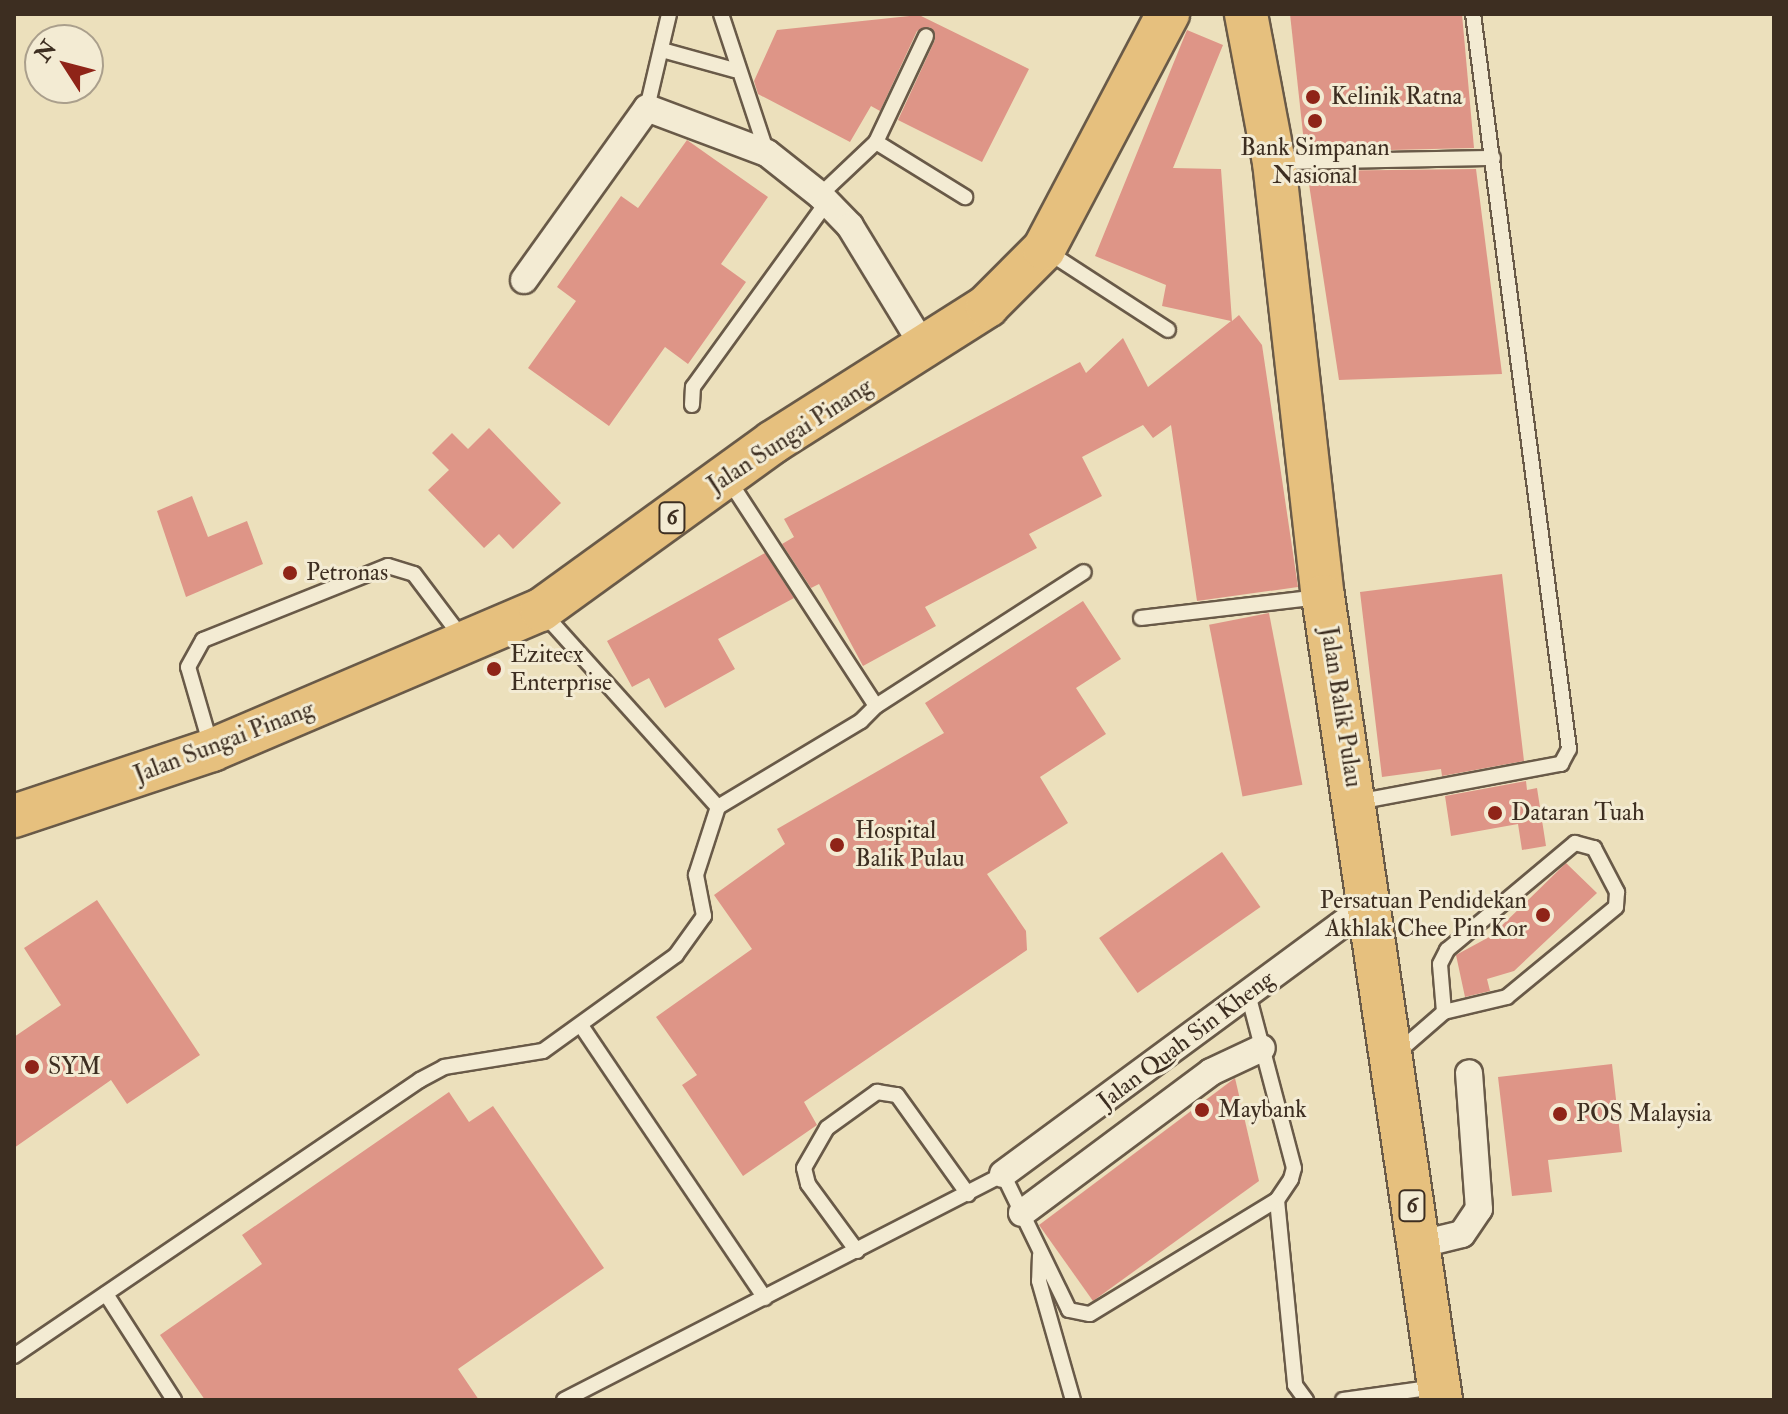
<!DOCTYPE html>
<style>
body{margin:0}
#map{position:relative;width:1788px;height:1414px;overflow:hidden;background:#ece0bc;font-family:"IM FELL Double Pica",serif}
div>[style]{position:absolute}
.building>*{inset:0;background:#de9587;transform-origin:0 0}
.roads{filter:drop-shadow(2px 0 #695a48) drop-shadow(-2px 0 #695a48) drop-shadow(0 2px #695a48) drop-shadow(0 -2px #695a48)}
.service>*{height:14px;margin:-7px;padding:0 7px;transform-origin:7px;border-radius:7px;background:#f3ebd3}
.minor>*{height:26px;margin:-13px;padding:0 13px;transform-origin:13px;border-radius:13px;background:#f3ebd3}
.primary>*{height:42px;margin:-21px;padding:0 21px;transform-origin:21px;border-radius:21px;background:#e6c07e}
.dots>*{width:22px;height:22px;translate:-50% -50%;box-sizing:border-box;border:4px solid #f3ebd3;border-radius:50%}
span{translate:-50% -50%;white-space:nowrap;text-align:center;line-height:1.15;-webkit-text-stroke:6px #f3ebd3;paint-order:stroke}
.shield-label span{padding:2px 6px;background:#f3ebd3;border:2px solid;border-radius:6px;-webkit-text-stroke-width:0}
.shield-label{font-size:22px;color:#3d2e21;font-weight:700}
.poi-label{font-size:24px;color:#3d2e21}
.left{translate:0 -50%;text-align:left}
.right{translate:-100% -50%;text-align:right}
.street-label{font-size:24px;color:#3d2e21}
.frame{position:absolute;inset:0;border:16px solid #3d2e21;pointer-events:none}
.north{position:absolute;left:24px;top:24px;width:80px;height:80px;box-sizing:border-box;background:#f3ebd3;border:2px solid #aa9f8c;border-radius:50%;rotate:306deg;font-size:22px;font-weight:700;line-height:32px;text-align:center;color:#3d2e21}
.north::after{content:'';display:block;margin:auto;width:28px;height:36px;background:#8f2418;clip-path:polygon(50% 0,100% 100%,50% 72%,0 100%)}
</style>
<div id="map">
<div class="building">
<div style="clip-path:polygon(1290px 14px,1462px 14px,1474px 148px,1305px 152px)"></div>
<div style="clip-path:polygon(919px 15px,1029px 69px,982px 162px,898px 120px,935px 40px,930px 27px,917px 31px,880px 111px,871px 106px,850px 142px,758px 94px,754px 81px,777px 30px)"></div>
<div style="clip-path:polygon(1187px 30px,1223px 45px,1173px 168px,1221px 169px,1232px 321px,1239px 315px,1262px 345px,1298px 587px,1197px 601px,1171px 425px,1153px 438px,1143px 425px,1082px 457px,1102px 496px,1029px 534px,1037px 548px,925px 607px,936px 626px,863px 666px,819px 584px,811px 588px,782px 544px,794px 537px,784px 519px,1080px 362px,1086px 373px,1123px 338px,1148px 387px,1231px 321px,1162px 306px,1166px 285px,1095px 256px)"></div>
<div style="clip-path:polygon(687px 140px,768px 197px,721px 264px,746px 282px,688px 364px,665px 347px,609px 426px,528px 368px,576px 301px,557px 287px,621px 196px,638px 208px)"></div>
<div style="clip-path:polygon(1476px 169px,1502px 374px,1339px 380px,1307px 171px)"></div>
<div style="clip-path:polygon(489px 428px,561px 503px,513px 549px,499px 534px,484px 548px,428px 490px,449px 470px,432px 453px,452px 433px,468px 449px)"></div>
<div style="clip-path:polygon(192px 496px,208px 537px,247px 521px,263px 564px,186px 597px,157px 511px)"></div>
<div style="clip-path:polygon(765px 553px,794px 598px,718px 639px,735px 669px,665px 708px,649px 678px,632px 687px,607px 641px)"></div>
<div style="clip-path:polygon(1502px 574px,1524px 761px,1442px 776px,1441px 769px,1382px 777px,1360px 592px)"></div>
<div style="clip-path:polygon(1083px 601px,1121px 659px,1076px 688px,1106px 734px,1040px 777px,1068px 823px,987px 874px,1026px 931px,1027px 950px,804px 1102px,817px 1125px,743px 1176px,682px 1085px,697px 1075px,656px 1017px,752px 949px,714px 895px,785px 844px,777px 829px,944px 733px,925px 703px)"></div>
<div style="left:1269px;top:613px;width:175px;height:61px;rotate:79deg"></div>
<div style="clip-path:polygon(1526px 781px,1527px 790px,1537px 788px,1546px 846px,1522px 850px,1518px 824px,1451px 836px,1445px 796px)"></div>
<div style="left:1222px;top:852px;width:67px;height:150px;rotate:55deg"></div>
<div style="clip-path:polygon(1566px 863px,1597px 893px,1514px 971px,1487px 979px,1490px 991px,1465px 997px,1456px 955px,1491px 936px)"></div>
<div style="clip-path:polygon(97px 900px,200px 1055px,127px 1104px,111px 1080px,14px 1148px,14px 1037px,61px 1005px,24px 948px)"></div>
<div style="clip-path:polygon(1612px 1064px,1622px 1152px,1548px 1160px,1552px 1192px,1512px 1196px,1498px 1077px)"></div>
<div style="clip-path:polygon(1235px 1078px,1259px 1181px,1093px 1301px,1039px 1225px)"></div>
<div style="clip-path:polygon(449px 1092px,469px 1122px,493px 1106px,604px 1268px,458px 1369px,479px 1400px,205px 1400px,160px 1335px,262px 1264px,242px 1235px)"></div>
</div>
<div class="roads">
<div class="service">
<div style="left:721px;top:14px;width:146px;rotate:71.7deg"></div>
<div style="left:662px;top:50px;width:75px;rotate:15.5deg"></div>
<div style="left:647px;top:108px;width:97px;rotate:-76.8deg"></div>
<div style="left:876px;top:142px;width:105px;rotate:31.7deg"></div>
<div style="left:1278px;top:162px;width:215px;rotate:-1.1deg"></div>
<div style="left:820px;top:195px;width:77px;rotate:-43.4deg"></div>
<div style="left:876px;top:142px;width:117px;rotate:-64.7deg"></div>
<div style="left:1048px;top:252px;width:143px;rotate:33deg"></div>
<div style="left:692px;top:405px;width:18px;rotate:-87deg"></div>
<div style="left:693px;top:387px;width:228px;rotate:-54.1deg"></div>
<div style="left:544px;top:614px;width:260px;rotate:48deg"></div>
<div style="left:718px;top:807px;width:167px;rotate:-31deg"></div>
<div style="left:861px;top:721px;width:21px;rotate:-45deg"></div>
<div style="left:876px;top:706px;width:271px;rotate:-123.1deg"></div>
<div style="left:1141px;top:618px;width:179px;rotate:-6.7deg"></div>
<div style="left:876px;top:706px;width:247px;rotate:-32.8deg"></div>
<div style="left:211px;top:746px;width:82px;rotate:-106.2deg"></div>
<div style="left:188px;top:667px;width:31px;rotate:-61deg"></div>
<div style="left:203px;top:640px;width:199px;rotate:-21.8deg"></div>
<div style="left:388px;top:566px;width:27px;rotate:17deg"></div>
<div style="left:414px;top:574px;width:81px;rotate:53deg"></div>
<div style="left:1357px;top:802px;width:208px;rotate:-10.6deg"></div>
<div style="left:1561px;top:764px;width:17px;rotate:-62deg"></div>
<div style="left:1569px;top:749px;width:741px;rotate:-97.44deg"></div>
<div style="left:582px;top:1027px;width:327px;rotate:56deg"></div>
<div style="left:1398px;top:1052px;width:61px;rotate:-41deg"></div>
<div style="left:1444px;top:1012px;width:48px;rotate:-94.8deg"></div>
<div style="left:1440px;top:964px;width:16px;rotate:-63deg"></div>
<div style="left:1447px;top:950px;width:167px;rotate:-39.9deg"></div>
<div style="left:1575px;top:843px;width:20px;rotate:15deg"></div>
<div style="left:1594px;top:848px;width:50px;rotate:62.4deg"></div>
<div style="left:1617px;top:892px;width:15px;rotate:94deg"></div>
<div style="left:1616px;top:907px;width:141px;rotate:140.5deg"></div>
<div style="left:1507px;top:997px;width:65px;rotate:166.6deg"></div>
<div style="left:1277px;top:1200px;width:186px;rotate:84.4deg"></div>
<div style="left:1295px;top:1385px;width:19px;rotate:54deg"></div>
<div style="left:857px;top:1251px;width:83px;rotate:-126.2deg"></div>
<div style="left:808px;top:1184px;width:16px;rotate:-104deg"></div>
<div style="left:804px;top:1168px;width:46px;rotate:-60.1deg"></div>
<div style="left:827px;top:1128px;width:62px;rotate:-35.8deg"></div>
<div style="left:877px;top:1092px;width:20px;rotate:9deg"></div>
<div style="left:897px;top:1095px;width:122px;rotate:54.4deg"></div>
<div style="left:1040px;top:1255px;width:26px;rotate:92deg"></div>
<div style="left:1039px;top:1281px;width:124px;rotate:74.1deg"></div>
<div style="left:106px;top:1294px;width:126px;rotate:57.3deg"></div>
<div style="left:14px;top:1356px;width:491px;rotate:-34.2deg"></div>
<div style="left:420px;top:1080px;width:27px;rotate:-28deg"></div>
<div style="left:444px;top:1067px;width:100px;rotate:-9.2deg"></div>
<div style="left:543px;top:1051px;width:164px;rotate:-35.8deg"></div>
<div style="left:676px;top:955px;width:48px;rotate:-54.3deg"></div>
<div style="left:704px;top:916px;width:42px;rotate:-101deg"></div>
<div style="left:696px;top:875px;width:71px;rotate:-72.1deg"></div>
<div style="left:564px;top:1400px;width:494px;rotate:-27.2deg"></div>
<div style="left:1003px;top:1174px;width:151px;rotate:64.1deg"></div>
<div style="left:1069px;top:1310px;width:21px;rotate:11deg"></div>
<div style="left:1090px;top:1314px;width:219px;rotate:-31.4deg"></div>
<div style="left:1277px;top:1200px;width:25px;rotate:-56deg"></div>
<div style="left:1291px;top:1179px;width:11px;rotate:-75deg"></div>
<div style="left:1294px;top:1168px;width:180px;rotate:-104.8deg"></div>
<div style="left:1343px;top:1400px;width:93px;rotate:-8deg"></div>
</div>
<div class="minor">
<div style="left:524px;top:280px;width:211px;rotate:-54.4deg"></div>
<div style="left:647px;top:108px;width:128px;rotate:20.6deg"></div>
<div style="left:767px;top:153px;width:68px;rotate:38.4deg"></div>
<div style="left:820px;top:195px;width:43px;rotate:45.9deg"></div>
<div style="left:850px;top:226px;width:144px;rotate:58.6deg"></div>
<div style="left:1003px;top:1174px;width:453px;rotate:-36.4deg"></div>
<div style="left:1022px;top:1213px;width:236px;rotate:-36.7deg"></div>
<div style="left:1211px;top:1072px;width:56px;rotate:-25.2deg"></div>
<div style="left:1417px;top:1245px;width:46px;rotate:-13.7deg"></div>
<div style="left:1462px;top:1234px;width:30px;rotate:-56deg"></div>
<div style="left:1479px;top:1209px;width:136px;rotate:-94.2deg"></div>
</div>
<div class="primary">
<div style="left:1246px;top:14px;width:151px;rotate:79.3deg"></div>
<div style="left:1274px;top:162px;width:437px;rotate:83.6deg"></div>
<div style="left:1323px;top:596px;width:813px;rotate:81.65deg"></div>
<div style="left:14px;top:816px;width:209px;rotate:-18.4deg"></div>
<div style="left:212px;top:750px;width:358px;rotate:-23.1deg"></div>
<div style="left:541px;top:610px;width:286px;rotate:-35.9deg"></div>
<div style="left:773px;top:442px;width:254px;rotate:-32.4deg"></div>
<div style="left:987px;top:306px;width:81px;rotate:-45deg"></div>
<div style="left:1044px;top:249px;width:266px;rotate:-62.2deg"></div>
</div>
</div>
<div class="dots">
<div style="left:1313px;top:97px;background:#8f2418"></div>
<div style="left:1315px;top:121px;background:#8f2418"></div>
<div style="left:290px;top:573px;background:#8f2418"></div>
<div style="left:494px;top:669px;background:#8f2418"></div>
<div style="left:1495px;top:813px;background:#8f2418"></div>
<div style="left:837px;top:845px;background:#8f2418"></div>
<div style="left:1543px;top:915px;background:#8f2418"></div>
<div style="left:32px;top:1067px;background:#8f2418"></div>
<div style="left:1202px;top:1110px;background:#8f2418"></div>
<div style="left:1560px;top:1114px;background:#8f2418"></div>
</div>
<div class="shield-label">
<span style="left:672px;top:518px">6</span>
<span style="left:1412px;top:1206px">6</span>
</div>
<div class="poi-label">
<span class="left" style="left:1331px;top:97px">Kelinik Ratna</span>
<span style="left:1315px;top:162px">Bank Simpanan<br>Nasional</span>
<span class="left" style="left:306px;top:573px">Petronas</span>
<span class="left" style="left:510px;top:669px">Ezitecx<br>Enterprise</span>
<span class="left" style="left:1511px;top:813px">Dataran Tuah</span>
<span class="left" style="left:855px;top:845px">Hospital<br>Balik Pulau</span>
<span class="right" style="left:1527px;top:915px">Persatuan Pendidekan<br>Akhlak Chee Pin Kor</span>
<span class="left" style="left:48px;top:1067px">SYM</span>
<span class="left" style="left:1218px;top:1110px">Maybank</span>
<span class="left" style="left:1576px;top:1114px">POS Malaysia</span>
</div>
<div class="street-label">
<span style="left:790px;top:436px;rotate:-33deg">Jalan Sungai Pinang</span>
<span style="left:1341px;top:707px;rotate:81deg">Jalan Balik Pulau</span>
<span style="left:224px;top:742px;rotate:-21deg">Jalan Sungai Pinang</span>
<span style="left:1186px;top:1040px;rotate:-37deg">Jalan Quah Sin Kheng</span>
</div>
<div class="frame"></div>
<div class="north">N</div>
</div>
